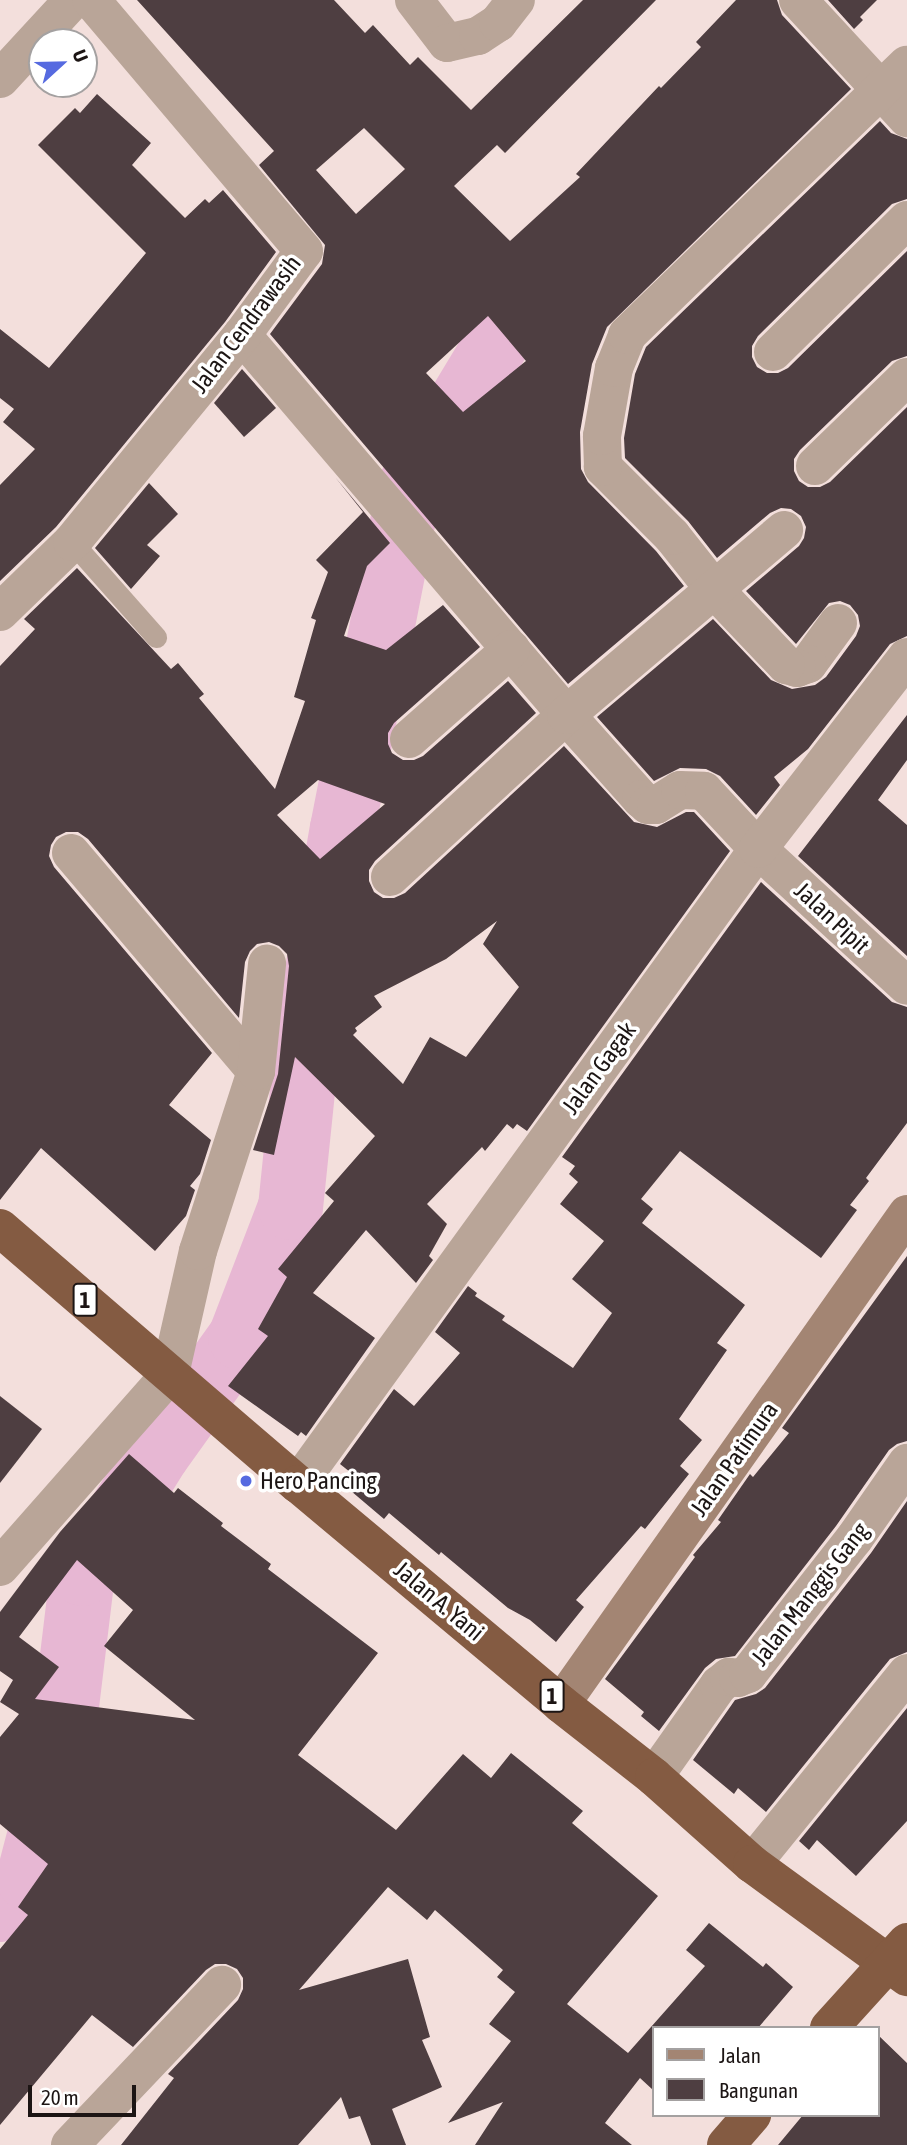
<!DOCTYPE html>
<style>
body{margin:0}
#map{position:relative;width:907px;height:2145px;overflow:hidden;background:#f3dfdc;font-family:"Asap Condensed",sans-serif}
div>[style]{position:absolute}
.river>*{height:65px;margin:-32.5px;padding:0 32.5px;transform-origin:32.5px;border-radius:32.5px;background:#e7b7d3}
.building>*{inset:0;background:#4e3e41}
.lane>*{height:21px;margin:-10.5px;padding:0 10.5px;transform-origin:10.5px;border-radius:10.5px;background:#b9a598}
.street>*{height:38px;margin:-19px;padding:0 19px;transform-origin:19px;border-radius:19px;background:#b9a598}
.secondary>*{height:38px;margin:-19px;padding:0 19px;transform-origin:19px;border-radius:19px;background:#a38573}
.highway>*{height:38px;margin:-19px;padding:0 19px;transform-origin:19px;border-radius:19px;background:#845b42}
.dots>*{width:19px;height:19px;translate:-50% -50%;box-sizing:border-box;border:4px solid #fff;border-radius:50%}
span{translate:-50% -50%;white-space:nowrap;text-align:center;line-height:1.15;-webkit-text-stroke:7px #fff;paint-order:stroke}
.shield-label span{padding:2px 5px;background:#fff;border:2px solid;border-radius:5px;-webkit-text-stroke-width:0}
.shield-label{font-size:23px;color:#1c1514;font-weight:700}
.street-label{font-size:24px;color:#1c1514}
.poi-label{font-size:24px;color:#1c1514}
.left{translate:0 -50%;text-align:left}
.legend{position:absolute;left:652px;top:2026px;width:228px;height:91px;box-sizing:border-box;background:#fff;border:2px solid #a4a1a1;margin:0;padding:9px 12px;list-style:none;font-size:21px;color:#1c1514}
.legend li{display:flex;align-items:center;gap:14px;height:35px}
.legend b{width:35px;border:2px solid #a4a1a1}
.north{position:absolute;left:28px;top:28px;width:70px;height:70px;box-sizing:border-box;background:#fff;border:2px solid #a4a1a1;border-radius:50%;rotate:68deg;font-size:19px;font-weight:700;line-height:28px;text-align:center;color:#1c1514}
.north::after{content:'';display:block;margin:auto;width:24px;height:32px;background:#566ae0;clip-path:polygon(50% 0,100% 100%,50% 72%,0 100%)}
.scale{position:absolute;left:28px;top:2085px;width:108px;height:32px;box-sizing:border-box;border:4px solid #1c1514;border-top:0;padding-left:9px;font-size:21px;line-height:24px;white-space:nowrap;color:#1c1514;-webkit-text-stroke:5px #fff;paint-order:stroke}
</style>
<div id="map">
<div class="river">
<div style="left:0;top:1909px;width:42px;rotate:-47.9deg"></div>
<div style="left:28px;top:1878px;width:127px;rotate:-75.4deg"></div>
<div style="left:60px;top:1755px;width:183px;rotate:-83.1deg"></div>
<div style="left:82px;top:1573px;width:142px;rotate:-58deg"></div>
<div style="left:157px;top:1453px;width:143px;rotate:-54.4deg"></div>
<div style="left:240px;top:1337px;width:139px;rotate:-69deg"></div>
<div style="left:290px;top:1207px;width:203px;rotate:-84.1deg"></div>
<div style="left:311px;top:1005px;width:180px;rotate:-80.1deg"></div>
<div style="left:342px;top:828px;width:316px;rotate:-78.9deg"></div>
<div style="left:403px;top:518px;width:25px;rotate:-85deg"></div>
<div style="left:405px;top:493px;width:245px;rotate:-58.8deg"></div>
<div style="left:532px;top:283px;width:30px;rotate:-48deg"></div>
</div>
<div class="building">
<div style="clip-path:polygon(evenodd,137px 0,334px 0,365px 33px,373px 25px,410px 65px,418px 57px,471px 110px,583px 0,656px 0,505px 153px,497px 145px,454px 186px,510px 241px,580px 177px,576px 174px,659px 86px,661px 88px,701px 47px,696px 42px,736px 0,777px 0,782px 15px,851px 89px,607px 327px,592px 364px,580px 432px,581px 469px,588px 482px,656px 551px,684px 586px,568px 684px,270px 334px,322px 264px,325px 245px,259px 165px,274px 151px,137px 0,364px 128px,405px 169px,356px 214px,316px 170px,364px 128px,137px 0,488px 316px,526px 361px,463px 412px,426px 373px,488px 316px)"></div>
<div style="clip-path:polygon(828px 0,877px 0,860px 17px,863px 20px,854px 29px)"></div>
<div style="clip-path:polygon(97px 94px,151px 143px,132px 165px,185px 218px,205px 199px,209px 203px,223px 190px,276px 252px,225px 322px,56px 527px,0 581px,0 485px,35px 449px,3px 422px,14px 409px,0 398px,0 329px,49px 368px,146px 253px,38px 145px,75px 108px,80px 113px)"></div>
<div style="clip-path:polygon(880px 121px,891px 133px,907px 139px,907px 199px,892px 204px,758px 336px,752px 346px,752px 357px,757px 367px,767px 373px,778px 373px,788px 368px,907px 251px,907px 356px,892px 361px,800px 450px,794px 459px,794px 471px,799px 481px,808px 487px,820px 487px,830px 482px,907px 407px,907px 636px,890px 644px,808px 749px,774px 777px,780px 785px,756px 815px,720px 776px,706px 769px,680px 768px,654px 781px,597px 717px,713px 619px,771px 680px,792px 689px,815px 685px,826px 677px,856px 636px,860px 626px,858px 615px,850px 605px,840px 601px,829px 603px,796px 644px,746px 591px,799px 546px,804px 538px,806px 527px,801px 516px,791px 509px,781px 508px,770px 513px,717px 558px,688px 521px,625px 458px,624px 438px,635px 374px,646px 347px)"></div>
<div style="clip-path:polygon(242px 369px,276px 408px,244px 437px,214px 403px)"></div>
<div style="clip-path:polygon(evenodd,335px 477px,390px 543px,367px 566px,344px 636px,386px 650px,443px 605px,480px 647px,394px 723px,388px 733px,388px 744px,392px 753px,403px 760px,414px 760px,423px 756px,508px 681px,536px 713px,375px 861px,369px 870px,369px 881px,374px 892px,383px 898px,394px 898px,405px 893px,564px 746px,634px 822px,657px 827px,686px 812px,694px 812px,730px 851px,527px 1131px,517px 1124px,513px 1129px,507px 1124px,485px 1151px,482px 1147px,427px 1204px,447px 1224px,429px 1256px,433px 1260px,416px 1283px,366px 1230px,313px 1293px,375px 1338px,306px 1436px,301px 1432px,298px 1436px,228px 1386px,268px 1336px,258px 1329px,287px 1277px,278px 1269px,334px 1201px,325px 1193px,375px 1136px,295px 1057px,274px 1155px,253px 1150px,278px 1074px,289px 966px,287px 954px,279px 946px,269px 942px,257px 944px,250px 951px,245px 962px,239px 1018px,88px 839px,78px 832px,66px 832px,56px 837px,51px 845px,49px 856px,54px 867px,212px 1053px,169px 1105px,211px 1140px,200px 1174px,190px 1186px,195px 1190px,186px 1216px,155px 1251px,41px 1148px,0 1200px,0 666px,35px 629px,24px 619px,77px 568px,171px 669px,178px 663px,204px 694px,199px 698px,275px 789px,305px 701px,294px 697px,316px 620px,311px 618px,328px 572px,316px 560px,363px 512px,335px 477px,318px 780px,385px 804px,320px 859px,277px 815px,318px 780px,335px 477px,497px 921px,483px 944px,519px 987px,466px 1057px,430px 1037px,403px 1084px,353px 1035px,357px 1031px,355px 1028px,382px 1007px,374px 996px,446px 959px,497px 921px)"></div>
<div style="clip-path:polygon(149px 483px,178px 514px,147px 545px,160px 556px,131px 589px,95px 548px)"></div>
<div style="clip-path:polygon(907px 715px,907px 760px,878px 800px,907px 825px,907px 956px,798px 856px)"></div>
<div style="clip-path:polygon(761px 882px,892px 1002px,907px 1007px,907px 1123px,866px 1178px,869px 1181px,850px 1205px,857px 1210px,821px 1258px,680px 1151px,641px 1199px,653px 1209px,642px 1223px,745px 1305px,717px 1343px,727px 1350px,679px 1419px,702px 1440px,680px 1466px,689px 1474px,645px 1529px,641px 1526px,576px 1600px,584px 1607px,556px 1642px,530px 1620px,508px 1608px,441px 1552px,439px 1555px,389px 1513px,384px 1519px,351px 1491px,360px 1480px,340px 1464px,394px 1389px,414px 1406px,460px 1353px,435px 1332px,468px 1286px,477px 1293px,475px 1296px,505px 1316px,502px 1320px,573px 1368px,612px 1313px,572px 1279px,604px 1241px,560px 1204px,578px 1182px,569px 1174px,575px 1166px,562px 1157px)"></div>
<div style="clip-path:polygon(907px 1256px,907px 1441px,897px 1444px,889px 1450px,836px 1526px,735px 1656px,716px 1659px,705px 1668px,659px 1731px,641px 1716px,644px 1712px,605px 1679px,695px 1557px,693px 1555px,721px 1522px,718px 1520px,750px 1474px,753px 1477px,789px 1433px,782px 1428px)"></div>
<div style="clip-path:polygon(0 1396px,42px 1429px,0 1483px)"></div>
<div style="clip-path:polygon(evenodd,129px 1454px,174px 1493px,178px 1488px,223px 1523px,221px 1526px,271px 1564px,268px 1569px,378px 1653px,298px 1755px,396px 1830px,463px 1754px,491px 1778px,511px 1753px,583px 1811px,572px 1823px,658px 1896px,567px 2004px,628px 2053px,705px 1966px,686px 1950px,709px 1923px,763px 1967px,766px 1963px,793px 1987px,758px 2028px,653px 2028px,653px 2090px,640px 2078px,605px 2123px,632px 2145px,475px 2145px,503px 2102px,448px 2123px,511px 2041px,489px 2024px,515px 1992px,497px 1977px,503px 1970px,435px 1910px,427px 1920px,388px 1887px,299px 1990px,408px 1959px,430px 2037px,422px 2040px,442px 2087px,392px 2109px,406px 2145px,371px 2145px,360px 2116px,349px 2119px,341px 2097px,298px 2145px,121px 2145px,174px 2078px,168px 2074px,238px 2000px,243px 1989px,243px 1978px,237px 1969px,226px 1964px,215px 1964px,206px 1970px,133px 2047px,92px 2015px,0 2125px,0 1949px,28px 1915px,18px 1907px,48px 1864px,0 1824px,0 1737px,19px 1714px,0 1702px,13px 1680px,0 1671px,0 1612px,60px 1532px,129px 1454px,77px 1560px,133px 1610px,104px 1646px,195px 1720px,35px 1699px,59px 1667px,19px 1637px,77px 1560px)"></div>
<div style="clip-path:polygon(907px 1501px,907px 1652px,890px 1659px,766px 1812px,738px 1788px,734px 1794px,693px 1760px,735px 1700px,756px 1694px,765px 1688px,871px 1553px)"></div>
<div style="clip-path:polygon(907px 1708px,907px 1821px,856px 1876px,817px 1840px,809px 1850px,799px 1841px)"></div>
<div style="clip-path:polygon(877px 2034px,907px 2063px,907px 2145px,778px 2145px,803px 2115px,877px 2115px)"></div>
</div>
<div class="lane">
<div style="left:72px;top:542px;width:127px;rotate:48.5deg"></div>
</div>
<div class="street">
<div style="left:414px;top:0;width:54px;rotate:52.5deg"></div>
<div style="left:447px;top:43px;width:32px;rotate:-13deg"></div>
<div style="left:478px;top:36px;width:24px;rotate:-33deg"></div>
<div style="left:498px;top:23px;width:29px;rotate:-52deg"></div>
<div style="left:798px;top:0;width:161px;rotate:47.3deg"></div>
<div style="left:0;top:79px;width:108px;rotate:-47.3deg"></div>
<div style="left:242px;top:335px;width:499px;rotate:49.5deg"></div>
<div style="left:566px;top:715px;width:113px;rotate:48.2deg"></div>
<div style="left:641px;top:799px;width:9px;rotate:41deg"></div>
<div style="left:648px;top:805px;width:8px"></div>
<div style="left:656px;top:805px;width:28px;rotate:-32deg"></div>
<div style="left:680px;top:790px;width:24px;rotate:2deg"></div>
<div style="left:704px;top:791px;width:79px;rotate:47deg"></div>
<div style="left:758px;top:849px;width:202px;rotate:42.6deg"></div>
<div style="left:773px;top:352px;width:188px;rotate:-44.6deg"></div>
<div style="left:815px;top:466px;width:128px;rotate:-44.1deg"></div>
<div style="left:0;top:612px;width:100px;rotate:-44.2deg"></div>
<div style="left:72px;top:542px;width:268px;rotate:-50.6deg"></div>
<div style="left:242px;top:335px;width:104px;rotate:-53.6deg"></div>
<div style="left:304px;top:251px;width:329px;rotate:-130.3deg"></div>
<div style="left:838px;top:623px;width:51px;rotate:126.2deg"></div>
<div style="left:808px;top:664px;width:12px;rotate:160deg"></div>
<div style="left:797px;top:668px;width:11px;rotate:-165deg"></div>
<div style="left:786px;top:665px;width:105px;rotate:-133.5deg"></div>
<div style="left:714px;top:589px;width:68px;rotate:-128.4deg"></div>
<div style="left:672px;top:536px;width:98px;rotate:-135deg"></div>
<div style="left:603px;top:467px;width:31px;rotate:-92deg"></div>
<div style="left:602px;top:436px;width:69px;rotate:-80deg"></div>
<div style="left:614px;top:368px;width:35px;rotate:-68deg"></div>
<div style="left:627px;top:335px;width:389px;rotate:-44deg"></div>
<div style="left:409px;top:739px;width:136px;rotate:-41.4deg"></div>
<div style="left:71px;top:853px;width:286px;rotate:49.7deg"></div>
<div style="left:390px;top:877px;width:239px;rotate:-42.6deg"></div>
<div style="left:566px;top:715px;width:286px;rotate:-40.3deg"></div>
<div style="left:298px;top:1484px;width:784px;rotate:-54.08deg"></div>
<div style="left:758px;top:849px;width:243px;rotate:-52.2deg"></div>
<div style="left:0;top:1567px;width:257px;rotate:-48.6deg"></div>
<div style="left:170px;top:1374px;width:126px;rotate:-77.2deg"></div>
<div style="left:198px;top:1251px;width:189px;rotate:-72.1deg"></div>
<div style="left:256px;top:1071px;width:108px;rotate:-84.1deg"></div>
<div style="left:654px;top:1777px;width:113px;rotate:-54.8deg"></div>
<div style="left:719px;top:1685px;width:13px;rotate:-39deg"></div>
<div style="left:729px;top:1677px;width:9px;rotate:6deg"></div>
<div style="left:738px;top:1678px;width:11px;rotate:-22deg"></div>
<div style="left:748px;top:1674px;width:172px;rotate:-51.9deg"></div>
<div style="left:854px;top:1539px;width:93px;rotate:-55.1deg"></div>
<div style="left:752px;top:1864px;width:246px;rotate:-50.9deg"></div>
<div style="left:70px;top:2145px;width:221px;rotate:-46.5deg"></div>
</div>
<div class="secondary">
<div style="left:561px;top:1704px;width:600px;rotate:-54.77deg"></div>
</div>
<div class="highway">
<div style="left:0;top:1228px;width:393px;rotate:40.7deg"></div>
<div style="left:298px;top:1484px;width:343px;rotate:39.9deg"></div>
<div style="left:561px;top:1704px;width:118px;rotate:38.1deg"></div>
<div style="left:654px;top:1777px;width:131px;rotate:41.6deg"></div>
<div style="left:752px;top:1864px;width:192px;rotate:36.1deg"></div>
<div style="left:829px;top:2028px;width:116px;rotate:-47.8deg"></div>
<div style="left:726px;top:2145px;width:40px;rotate:-49deg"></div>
</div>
<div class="dots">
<div style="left:246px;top:1481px;background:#566ae0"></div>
</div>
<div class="shield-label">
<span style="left:85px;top:1300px">1</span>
<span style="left:552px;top:1696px">1</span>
</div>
<div class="street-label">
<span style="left:246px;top:324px;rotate:-53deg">Jalan Cendrawasih</span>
<span style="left:832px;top:918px;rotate:43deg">Jalan Pipit</span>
<span style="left:599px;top:1068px;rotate:-54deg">Jalan Gagak</span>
<span style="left:734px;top:1459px;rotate:-55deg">Jalan Patimura</span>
<span style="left:810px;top:1594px;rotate:-52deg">Jalan Manggis Gang</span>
<span style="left:439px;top:1601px;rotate:40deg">Jalan A. Yani</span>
</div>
<div class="poi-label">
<span class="left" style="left:260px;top:1481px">Hero Pancing</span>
</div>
<ul class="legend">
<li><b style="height:9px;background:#a38573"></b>Jalan</li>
<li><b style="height:19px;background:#4e3e41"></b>Bangunan</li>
</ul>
<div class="north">U</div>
<div class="scale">20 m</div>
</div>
